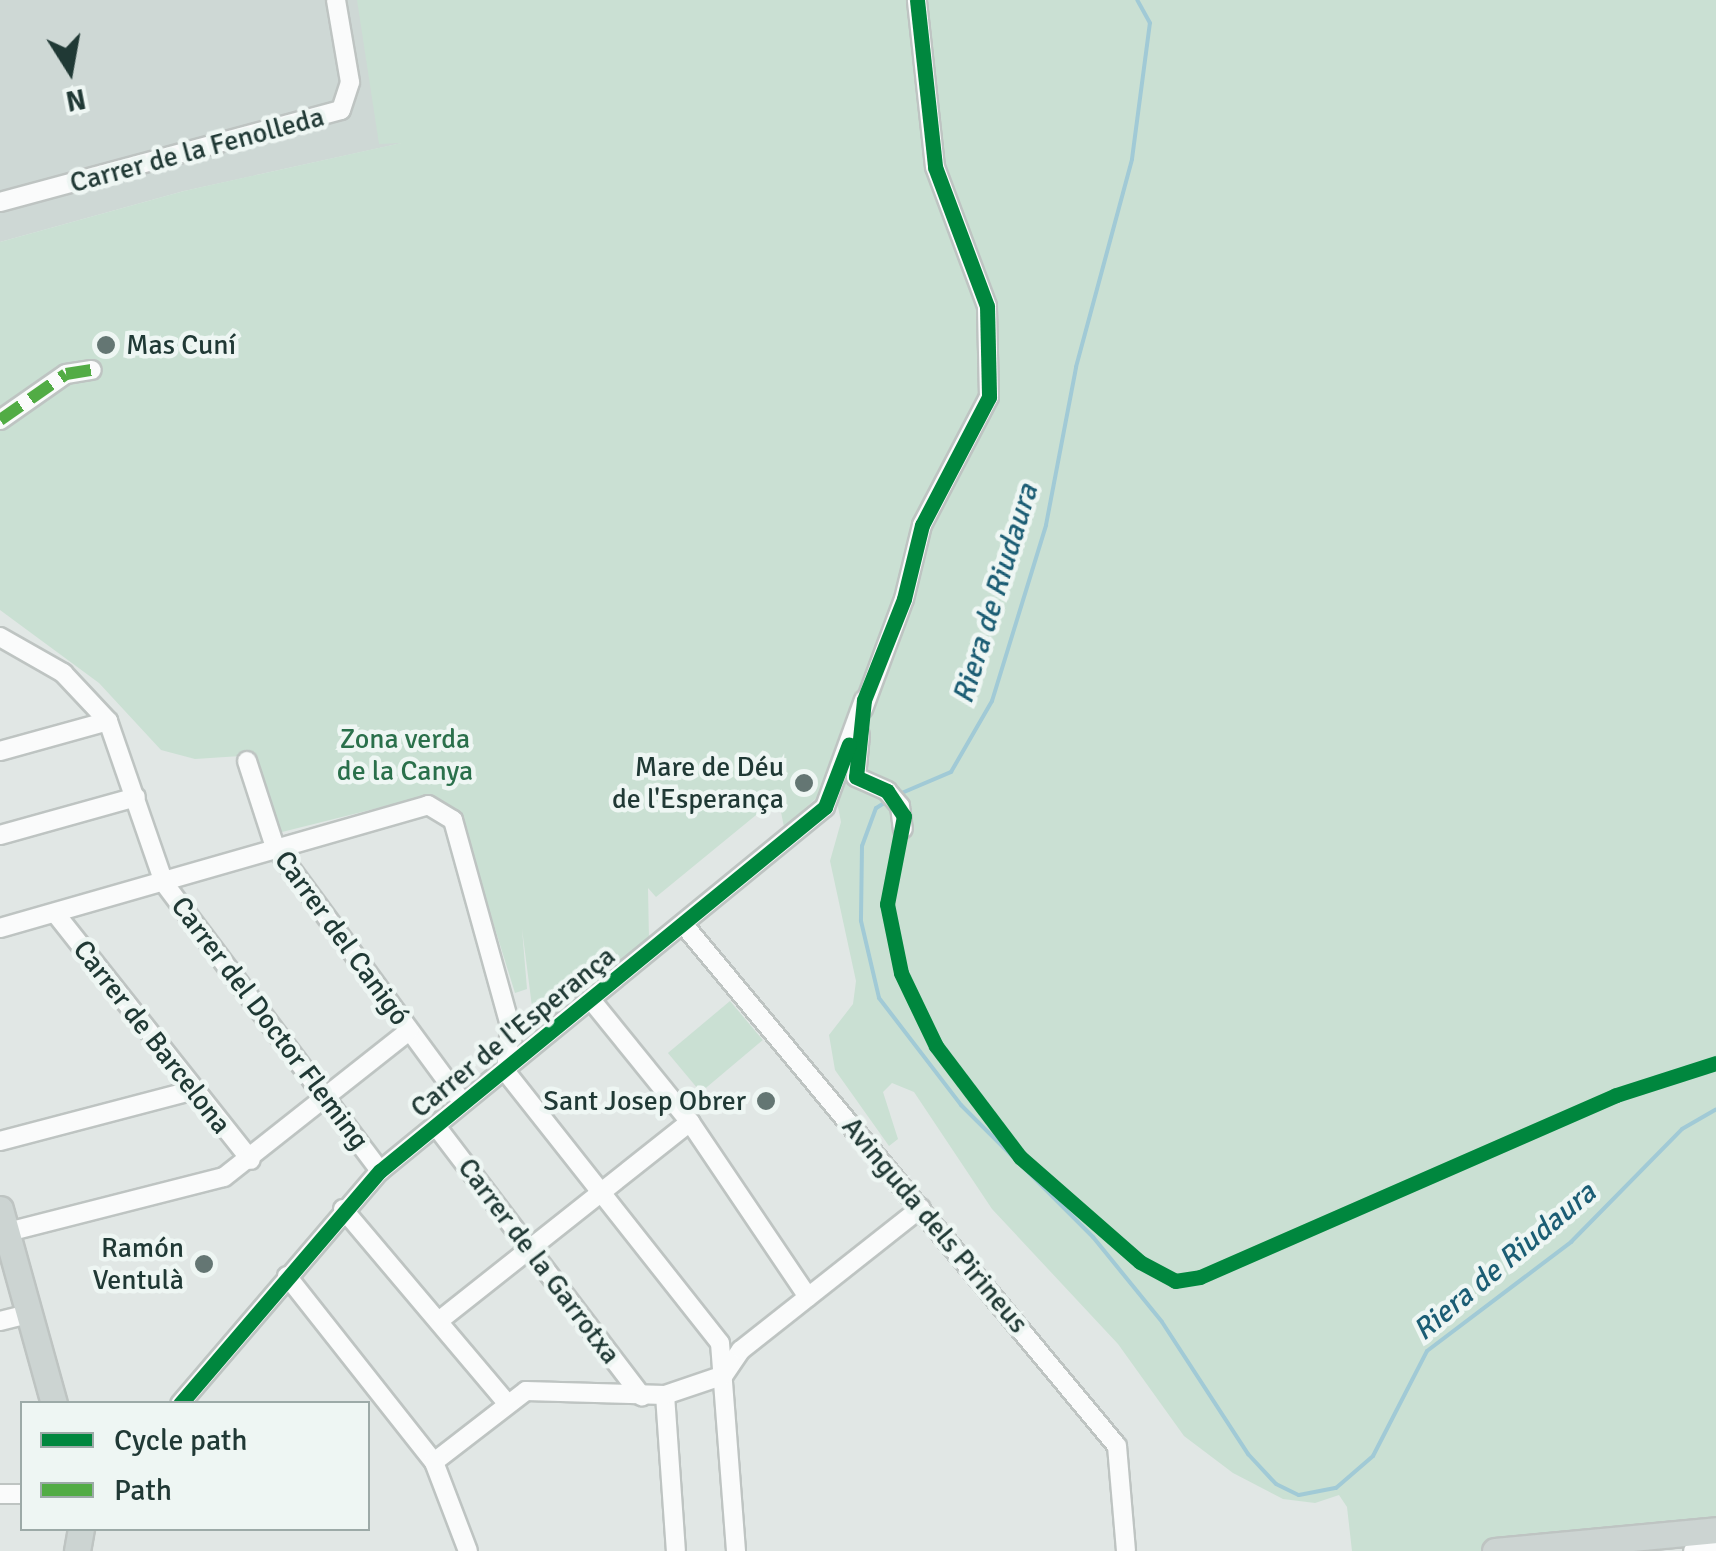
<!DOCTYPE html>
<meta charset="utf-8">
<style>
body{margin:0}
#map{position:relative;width:1716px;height:1551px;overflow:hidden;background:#e1e7e5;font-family:Signika,sans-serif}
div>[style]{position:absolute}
.built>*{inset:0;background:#ced8d5}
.green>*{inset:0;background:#cae0d3;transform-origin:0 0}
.stream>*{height:4px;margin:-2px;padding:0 2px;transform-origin:2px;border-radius:2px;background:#a1cad6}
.roads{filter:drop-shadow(2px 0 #bec4c2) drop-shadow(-2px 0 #bec4c2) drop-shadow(0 2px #bec4c2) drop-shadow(0 -2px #bec4c2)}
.street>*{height:18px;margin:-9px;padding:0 9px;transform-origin:9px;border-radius:9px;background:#fafbfb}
.primary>*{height:25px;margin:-12.5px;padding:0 12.5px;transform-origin:12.5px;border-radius:12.5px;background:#ccd4d2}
.quiet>*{height:12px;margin-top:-6px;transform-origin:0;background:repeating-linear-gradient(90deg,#52ac45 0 25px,transparent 0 37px)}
.cycleway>*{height:15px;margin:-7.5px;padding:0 7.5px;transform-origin:7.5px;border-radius:7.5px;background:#00873e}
.dots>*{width:28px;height:28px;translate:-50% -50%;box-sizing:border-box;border:5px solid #eef6f3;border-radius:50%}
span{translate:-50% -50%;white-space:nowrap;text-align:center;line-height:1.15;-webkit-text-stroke:9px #eef6f3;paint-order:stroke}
.street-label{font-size:28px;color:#203935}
.poi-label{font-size:28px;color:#203935}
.left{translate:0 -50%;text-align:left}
.right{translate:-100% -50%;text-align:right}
.park-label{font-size:28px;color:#2a704b}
.water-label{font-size:30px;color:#1b5d74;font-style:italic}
.legend{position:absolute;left:20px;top:1401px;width:350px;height:130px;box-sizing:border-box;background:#eef6f3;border:2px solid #9caaa7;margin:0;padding:12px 18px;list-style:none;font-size:30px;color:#203935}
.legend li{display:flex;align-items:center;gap:20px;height:50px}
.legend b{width:50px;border:2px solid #9caaa7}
.north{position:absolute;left:20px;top:20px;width:100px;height:100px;-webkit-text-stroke:8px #eef6f3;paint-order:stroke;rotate:169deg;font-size:28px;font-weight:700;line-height:40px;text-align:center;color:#203935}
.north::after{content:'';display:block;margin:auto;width:35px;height:45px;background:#203935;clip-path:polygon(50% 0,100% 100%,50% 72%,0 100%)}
</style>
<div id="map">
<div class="built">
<div style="clip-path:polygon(0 0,444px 0,425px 138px,184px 191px,0 242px)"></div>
</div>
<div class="green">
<div style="clip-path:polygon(357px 0,1716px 0,1716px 1543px,1629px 1551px,1352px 1551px,1347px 1507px,1339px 1495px,1315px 1503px,1283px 1499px,1233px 1473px,1184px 1436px,1118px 1344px,992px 1209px,914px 1092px,892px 1083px,883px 1092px,898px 1139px,889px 1146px,835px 1070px,829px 1035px,853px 1004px,856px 981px,830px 861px,841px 822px,837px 802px,822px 793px,784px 827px,778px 797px,656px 897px,648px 888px,649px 940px,535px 1030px,522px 929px,527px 989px,515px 993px,461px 819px,426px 796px,278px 833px,256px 755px,195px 759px,161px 750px,99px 683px,0 610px,0 242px,184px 191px,401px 143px,379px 144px)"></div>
<div style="left:730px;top:1001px;width:51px;height:81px;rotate:50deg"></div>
</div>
<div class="stream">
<div style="left:897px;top:795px;width:59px;rotate:-23.1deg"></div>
<div style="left:951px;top:772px;width:82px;rotate:-60deg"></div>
<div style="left:992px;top:701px;width:184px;rotate:-72.9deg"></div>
<div style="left:1046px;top:525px;width:161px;rotate:-79.2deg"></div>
<div style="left:1076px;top:367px;width:215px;rotate:-74.9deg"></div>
<div style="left:1132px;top:159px;width:137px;rotate:-82.5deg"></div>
<div style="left:1150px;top:23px;width:26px;rotate:-119deg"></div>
<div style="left:889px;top:800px;width:15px;rotate:148deg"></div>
<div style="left:876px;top:808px;width:40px;rotate:110.2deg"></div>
<div style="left:862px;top:846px;width:75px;rotate:90.8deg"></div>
<div style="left:861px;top:921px;width:79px;rotate:76.8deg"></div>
<div style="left:879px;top:998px;width:135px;rotate:52.5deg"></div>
<div style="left:961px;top:1105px;width:187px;rotate:45deg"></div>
<div style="left:1093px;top:1237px;width:109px;rotate:50.9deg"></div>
<div style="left:1162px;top:1322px;width:158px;rotate:56.9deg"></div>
<div style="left:1248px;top:1454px;width:41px;rotate:47deg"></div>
<div style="left:1276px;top:1484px;width:25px;rotate:26deg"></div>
<div style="left:1299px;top:1495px;width:38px;rotate:-11deg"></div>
<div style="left:1336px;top:1488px;width:49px;rotate:-40.9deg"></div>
<div style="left:1373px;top:1456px;width:118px;rotate:-62.8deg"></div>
<div style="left:1427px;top:1351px;width:181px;rotate:-37.1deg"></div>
<div style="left:1571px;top:1242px;width:158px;rotate:-45.5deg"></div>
<div style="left:1682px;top:1129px;width:39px;rotate:-30deg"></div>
</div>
<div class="roads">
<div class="street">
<div style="left:0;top:202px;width:353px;rotate:-15.1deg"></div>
<div style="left:341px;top:110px;width:29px;rotate:-72deg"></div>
<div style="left:350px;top:82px;width:83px;rotate:-99.7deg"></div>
<div style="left:0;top:420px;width:80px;rotate:-34.9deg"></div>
<div style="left:66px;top:374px;width:26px;rotate:-9deg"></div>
<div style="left:0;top:637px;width:73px;rotate:29.7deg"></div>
<div style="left:63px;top:673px;width:66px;rotate:46.8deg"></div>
<div style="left:108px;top:721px;width:171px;rotate:70.9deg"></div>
<div style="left:164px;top:883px;width:360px;rotate:53.1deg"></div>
<div style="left:863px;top:709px;width:117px;rotate:-69.6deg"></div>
<div style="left:904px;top:599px;width:76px;rotate:-76.3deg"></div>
<div style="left:922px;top:525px;width:144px;rotate:-62.4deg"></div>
<div style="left:989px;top:397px;width:91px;rotate:-91.3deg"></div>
<div style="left:987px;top:306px;width:148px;rotate:-110.5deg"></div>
<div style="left:935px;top:167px;width:168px;rotate:-96.2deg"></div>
<div style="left:860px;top:735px;width:42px;rotate:95.4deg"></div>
<div style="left:856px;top:777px;width:34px;rotate:24deg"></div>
<div style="left:887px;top:791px;width:20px;rotate:49deg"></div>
<div style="left:900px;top:806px;width:23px;rotate:83deg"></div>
<div style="left:0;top:751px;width:112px;rotate:-15.5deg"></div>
<div style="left:247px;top:761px;width:90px;rotate:72deg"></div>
<div style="left:275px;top:847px;width:316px;rotate:53.7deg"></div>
<div style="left:0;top:835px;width:141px;rotate:-15.6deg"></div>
<div style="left:55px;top:913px;width:315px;rotate:51.6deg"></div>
<div style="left:684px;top:925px;width:677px;rotate:50.27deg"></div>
<div style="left:1117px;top:1446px;width:105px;rotate:85.1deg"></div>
<div style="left:0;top:928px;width:445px;rotate:-16deg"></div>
<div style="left:428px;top:805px;width:29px;rotate:31deg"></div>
<div style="left:453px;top:820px;width:213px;rotate:74.5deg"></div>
<div style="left:510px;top:1025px;width:47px;rotate:94.9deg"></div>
<div style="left:592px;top:1001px;width:156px;rotate:51deg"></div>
<div style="left:690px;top:1122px;width:211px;rotate:56deg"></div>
<div style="left:506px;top:1072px;width:345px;rotate:51.7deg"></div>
<div style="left:720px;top:1343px;width:209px;rotate:85.6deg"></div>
<div style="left:436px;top:1126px;width:340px;rotate:52.7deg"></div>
<div style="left:0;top:1141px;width:197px;rotate:-14.7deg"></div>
<div style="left:343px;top:1209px;width:254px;rotate:49.8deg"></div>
<div style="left:0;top:1234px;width:231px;rotate:-14.3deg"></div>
<div style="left:224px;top:1177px;width:236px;rotate:-38.3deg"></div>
<div style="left:287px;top:1276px;width:237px;rotate:51.7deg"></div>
<div style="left:434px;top:1462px;width:95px;rotate:69.1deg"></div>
<div style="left:440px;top:1320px;width:319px;rotate:-38.4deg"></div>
<div style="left:0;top:1321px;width:30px;rotate:-14deg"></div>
<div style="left:665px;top:1395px;width:156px;rotate:86deg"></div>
<div style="left:180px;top:1404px;width:307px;rotate:-49.4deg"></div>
<div style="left:380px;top:1171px;width:575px;rotate:-39.28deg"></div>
<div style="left:825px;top:807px;width:114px;rotate:-70deg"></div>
<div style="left:434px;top:1462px;width:116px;rotate:-37.7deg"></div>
<div style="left:526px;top:1391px;width:139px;rotate:1.6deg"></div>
<div style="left:665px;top:1395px;width:62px;rotate:-18.7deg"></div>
<div style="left:724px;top:1375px;width:30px;rotate:-56deg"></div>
<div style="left:741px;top:1350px;width:229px;rotate:-38.3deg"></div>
<div style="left:0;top:1494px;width:22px"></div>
<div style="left:1693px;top:1551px;width:23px;rotate:-5deg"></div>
</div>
<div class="primary">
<div style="left:0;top:1209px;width:202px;rotate:74.5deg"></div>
<div style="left:77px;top:1551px;width:23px;rotate:-80deg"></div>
<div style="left:1495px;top:1551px;width:222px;rotate:-5.4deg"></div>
</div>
</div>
<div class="quiet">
<div style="left:0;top:420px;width:80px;rotate:-34.9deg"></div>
<div style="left:66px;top:374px;width:26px;rotate:-9deg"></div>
</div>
<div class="cycleway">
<div style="left:917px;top:0;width:168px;rotate:83.8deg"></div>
<div style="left:935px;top:167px;width:148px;rotate:69.5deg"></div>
<div style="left:987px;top:306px;width:91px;rotate:88.7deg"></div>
<div style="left:989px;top:397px;width:144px;rotate:117.6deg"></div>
<div style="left:922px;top:525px;width:76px;rotate:103.7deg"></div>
<div style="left:904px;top:599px;width:109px;rotate:111.6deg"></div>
<div style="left:864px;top:700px;width:77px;rotate:95.9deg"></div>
<div style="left:856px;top:777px;width:34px;rotate:24deg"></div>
<div style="left:887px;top:791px;width:30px;rotate:56deg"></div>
<div style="left:904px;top:816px;width:90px;rotate:100.9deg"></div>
<div style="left:887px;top:904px;width:70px;rotate:78.5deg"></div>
<div style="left:901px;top:973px;width:81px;rotate:64.4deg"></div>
<div style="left:936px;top:1046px;width:139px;rotate:52.9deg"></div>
<div style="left:1020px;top:1157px;width:159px;rotate:41.2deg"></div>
<div style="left:1140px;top:1262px;width:40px;rotate:28deg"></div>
<div style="left:1175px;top:1281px;width:25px;rotate:-9deg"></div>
<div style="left:1200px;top:1277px;width:454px;rotate:-23.6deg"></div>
<div style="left:1616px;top:1095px;width:105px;rotate:-17.7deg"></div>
<div style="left:180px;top:1404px;width:307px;rotate:-49.4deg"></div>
<div style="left:380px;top:1171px;width:575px;rotate:-39.28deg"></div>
<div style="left:825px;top:807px;width:67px;rotate:-69.1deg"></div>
</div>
<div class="dots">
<div style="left:106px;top:345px;background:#647673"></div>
<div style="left:804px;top:783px;background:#647673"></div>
<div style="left:766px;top:1101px;background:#647673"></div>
<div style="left:204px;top:1264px;background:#647673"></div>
</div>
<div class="street-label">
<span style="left:197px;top:150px;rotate:-15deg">Carrer de la Fenolleda</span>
<span style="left:342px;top:938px;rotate:54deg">Carrer del Canigó</span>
<span style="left:270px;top:1023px;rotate:53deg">Carrer del Doctor Fleming</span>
<span style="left:513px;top:1032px;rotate:-39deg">Carrer de l'Esperança</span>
<span style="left:152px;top:1037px;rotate:52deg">Carrer de Barcelona</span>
<span style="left:935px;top:1225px;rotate:50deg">Avinguda dels Pirineus</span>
<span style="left:539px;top:1261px;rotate:53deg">Carrer de la Garrotxa</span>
</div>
<div class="poi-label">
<span class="left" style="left:126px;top:345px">Mas Cuní</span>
<span class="right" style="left:784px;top:783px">Mare de Déu<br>de l'Esperança</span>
<span class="right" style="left:746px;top:1101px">Sant Josep Obrer</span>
<span class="right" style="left:184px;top:1264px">Ramón<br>Ventulà</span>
</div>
<div class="park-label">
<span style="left:405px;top:755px">Zona verda<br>de la Canya</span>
</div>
<div class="water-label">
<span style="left:996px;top:594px;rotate:-73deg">Riera de Riudaura</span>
<span style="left:1505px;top:1262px;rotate:-40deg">Riera de Riudaura</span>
</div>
<ul class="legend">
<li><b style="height:12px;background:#00873e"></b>Cycle path</li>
<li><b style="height:12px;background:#52ac45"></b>Path</li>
</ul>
<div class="north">N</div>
</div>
